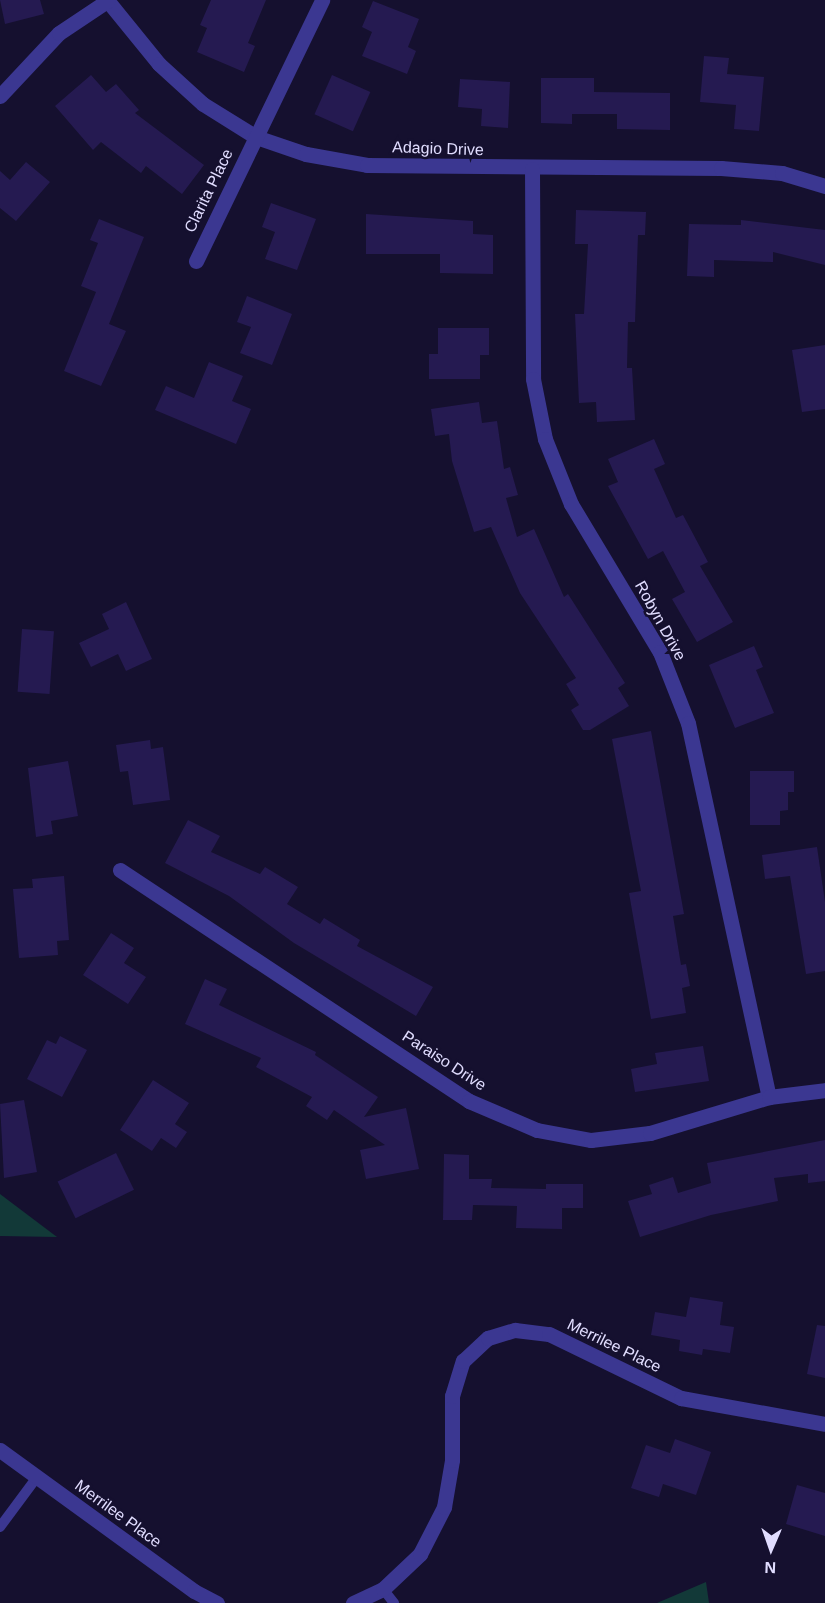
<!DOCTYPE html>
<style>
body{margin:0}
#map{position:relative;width:825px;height:1603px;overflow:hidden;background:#15102f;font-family:Arial,sans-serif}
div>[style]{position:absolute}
.green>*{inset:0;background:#123938}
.building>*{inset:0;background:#251a51;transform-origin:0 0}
.lane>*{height:10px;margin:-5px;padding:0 5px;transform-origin:5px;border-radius:5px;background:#3b3791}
.street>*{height:15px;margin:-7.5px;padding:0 7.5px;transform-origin:7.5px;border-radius:7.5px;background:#3b3791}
span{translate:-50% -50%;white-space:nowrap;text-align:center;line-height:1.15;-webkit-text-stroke:5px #15102f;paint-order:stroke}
.street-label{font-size:16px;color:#e1ddff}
.north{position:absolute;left:741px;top:1519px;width:60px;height:60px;-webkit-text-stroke:4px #15102f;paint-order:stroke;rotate:182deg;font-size:16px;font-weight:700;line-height:24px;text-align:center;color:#e1ddff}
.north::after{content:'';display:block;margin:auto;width:21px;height:27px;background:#e1ddff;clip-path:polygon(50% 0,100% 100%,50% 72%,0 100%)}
</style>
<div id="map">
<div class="green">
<div style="clip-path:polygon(0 1194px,57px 1237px,0 1236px)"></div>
<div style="clip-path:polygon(706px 1582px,709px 1603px,657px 1603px)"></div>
</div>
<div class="building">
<div style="clip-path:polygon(0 0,40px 0,44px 14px,5px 24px)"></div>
<div style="clip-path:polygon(211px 0,266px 0,248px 43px,255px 46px,244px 72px,197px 52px,207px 28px,200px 25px)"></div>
<div style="clip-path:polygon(373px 1px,419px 19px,408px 47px,416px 51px,407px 74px,362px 56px,372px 32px,362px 27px)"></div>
<div style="clip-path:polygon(704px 56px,729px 58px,727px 74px,764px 77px,759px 131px,734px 129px,736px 105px,700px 102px)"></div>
<div style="clip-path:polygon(91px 75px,106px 92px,116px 84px,139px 110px,135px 113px,204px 165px,182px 194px,146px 166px,141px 173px,101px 142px,93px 150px,55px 106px)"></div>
<div style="left:332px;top:75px;width:42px;height:43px;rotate:24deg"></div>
<div style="clip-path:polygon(541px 78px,594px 78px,594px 92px,670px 93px,670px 130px,617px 129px,617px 114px,572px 114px,572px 124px,541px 123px)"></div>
<div style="clip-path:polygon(460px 79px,510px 82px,508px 128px,481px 126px,482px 109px,458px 107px)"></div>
<div style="clip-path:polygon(26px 162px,50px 182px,16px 221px,0 208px,0 171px,10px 180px)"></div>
<div style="clip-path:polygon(271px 203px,316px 219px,297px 270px,265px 259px,275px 232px,262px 227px)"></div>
<div style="clip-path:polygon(576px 210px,646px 212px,645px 235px,638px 235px,635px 322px,628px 322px,627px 368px,632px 368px,635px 420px,597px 422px,596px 402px,579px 403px,575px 314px,584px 314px,588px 244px,575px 244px)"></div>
<div style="clip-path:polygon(366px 214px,473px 221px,473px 234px,493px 235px,493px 274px,440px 273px,440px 254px,366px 254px)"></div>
<div style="clip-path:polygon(99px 219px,144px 237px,109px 324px,126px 331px,101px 386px,64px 371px,96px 292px,81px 286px,98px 243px,90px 240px)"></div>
<div style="clip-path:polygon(741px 220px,825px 230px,825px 265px,773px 252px,773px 262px,714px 260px,714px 277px,687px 276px,689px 224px,741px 225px)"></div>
<div style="clip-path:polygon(247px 296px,292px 314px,272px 365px,240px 353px,251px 327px,237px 322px)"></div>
<div style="clip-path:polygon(438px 328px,489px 328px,489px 355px,480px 355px,480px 379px,429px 379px,429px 354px,438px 354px)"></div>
<div style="clip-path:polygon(825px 345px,825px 409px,802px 412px,792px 350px)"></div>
<div style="clip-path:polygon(209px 362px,243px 376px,232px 401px,251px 409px,236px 444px,155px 410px,166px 386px,194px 398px)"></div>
<div style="clip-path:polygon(479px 402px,482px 423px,497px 421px,504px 469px,510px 467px,518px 495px,506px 498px,517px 537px,534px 529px,564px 597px,568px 594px,625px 683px,618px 688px,629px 706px,590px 730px,583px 730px,571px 710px,579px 705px,566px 684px,576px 678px,520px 593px,491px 527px,474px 532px,452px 461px,449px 434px,435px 436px,431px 409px)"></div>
<div style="clip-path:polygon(654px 439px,665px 464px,654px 469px,676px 518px,683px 515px,708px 562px,700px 566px,733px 622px,697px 642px,672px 599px,685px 592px,663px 551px,648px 559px,608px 486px,618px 482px,608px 459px)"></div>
<div style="clip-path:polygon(126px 602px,152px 659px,126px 671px,118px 654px,91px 667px,79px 643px,109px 629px,102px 614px)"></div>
<div style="left:22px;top:629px;width:32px;height:63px;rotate:4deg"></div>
<div style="clip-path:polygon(754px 646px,763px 667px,756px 670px,774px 713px,735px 728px,709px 665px)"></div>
<div style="clip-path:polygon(651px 731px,684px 914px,673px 916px,681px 965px,686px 964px,690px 986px,682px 988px,686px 1013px,651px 1019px,629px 893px,641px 891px,612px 739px)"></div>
<div style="clip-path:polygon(150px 740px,151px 749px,163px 747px,170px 800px,133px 805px,128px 771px,120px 772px,116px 745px)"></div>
<div style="clip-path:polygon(68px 761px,78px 816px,51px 821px,53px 834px,36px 837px,28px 768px)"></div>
<div style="clip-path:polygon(750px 771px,794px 771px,794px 792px,788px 792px,788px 810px,780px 811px,780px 825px,750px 825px)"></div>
<div style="clip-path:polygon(188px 820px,220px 836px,211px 852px,260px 874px,265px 867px,298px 887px,287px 904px,320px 924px,324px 918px,360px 940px,357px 946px,433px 987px,416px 1016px,294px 943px,229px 896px,165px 863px)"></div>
<div style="clip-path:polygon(817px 847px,825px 902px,825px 971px,806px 974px,790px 876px,765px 879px,762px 855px)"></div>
<div style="clip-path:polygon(64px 876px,69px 940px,57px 941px,58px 955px,19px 958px,13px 889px,33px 888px,32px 879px)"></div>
<div style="clip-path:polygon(111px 933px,134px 948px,124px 963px,146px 977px,128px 1004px,83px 975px)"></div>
<div style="clip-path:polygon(205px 979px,227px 989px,219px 1005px,316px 1052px,315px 1055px,378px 1097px,364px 1117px,406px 1108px,419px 1169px,366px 1179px,360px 1150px,385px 1145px,334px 1110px,327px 1120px,306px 1106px,312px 1097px,256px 1067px,261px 1058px,185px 1024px)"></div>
<div style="clip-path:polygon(60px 1036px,87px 1050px,62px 1097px,27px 1079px,47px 1040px,56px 1044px)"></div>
<div style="clip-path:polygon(703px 1046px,709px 1081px,635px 1092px,631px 1069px,657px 1064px,655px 1053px)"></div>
<div style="clip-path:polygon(153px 1080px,189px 1103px,175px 1124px,187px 1132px,176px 1148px,161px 1138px,152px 1151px,120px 1130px)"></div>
<div style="clip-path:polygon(24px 1100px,37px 1172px,4px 1178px,0 1104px)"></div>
<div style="clip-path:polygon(825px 1140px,825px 1181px,808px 1183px,808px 1174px,774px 1178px,778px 1201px,711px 1215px,640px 1237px,628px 1201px,652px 1194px,649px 1185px,673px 1177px,678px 1193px,711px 1183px,707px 1163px)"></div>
<div style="left:116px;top:1153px;width:41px;height:65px;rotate:64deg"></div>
<div style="clip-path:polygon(444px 1154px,469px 1155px,469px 1179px,492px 1179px,491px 1188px,546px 1189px,546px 1184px,583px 1184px,583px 1208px,562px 1208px,562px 1229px,516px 1228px,517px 1206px,473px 1205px,472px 1220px,443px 1220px)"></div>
<div style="clip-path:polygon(690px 1297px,723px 1302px,720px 1325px,734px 1327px,730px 1353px,703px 1349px,702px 1355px,679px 1351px,680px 1340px,651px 1335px,655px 1312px,686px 1317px)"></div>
<div style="clip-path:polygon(817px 1325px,825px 1326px,825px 1378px,807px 1374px)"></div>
<div style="clip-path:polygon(675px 1439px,711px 1452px,696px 1495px,663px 1484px,659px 1497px,631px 1488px,646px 1445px,670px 1453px)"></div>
<div style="clip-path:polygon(797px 1485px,825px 1493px,825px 1536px,786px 1524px)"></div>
</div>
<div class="lane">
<div style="left:0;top:1527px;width:62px;rotate:-53.5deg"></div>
<div style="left:383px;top:1589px;width:18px;rotate:52deg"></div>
</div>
<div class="street">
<div style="left:107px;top:0;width:82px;rotate:50.9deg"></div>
<div style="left:159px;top:64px;width:59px;rotate:42.3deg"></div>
<div style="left:203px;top:104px;width:62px;rotate:31.9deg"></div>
<div style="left:256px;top:137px;width:53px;rotate:18.8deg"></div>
<div style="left:306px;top:154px;width:62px;rotate:10.2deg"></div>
<div style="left:367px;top:165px;width:354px;rotate:0.5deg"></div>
<div style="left:721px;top:168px;width:61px;rotate:4.7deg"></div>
<div style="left:782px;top:173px;width:45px;rotate:16.8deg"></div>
<div style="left:0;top:96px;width:86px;rotate:-46.9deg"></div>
<div style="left:59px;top:33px;width:58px;rotate:-33.7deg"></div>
<div style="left:532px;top:169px;width:210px;rotate:89.7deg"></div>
<div style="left:533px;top:379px;width:61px;rotate:78.7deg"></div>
<div style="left:545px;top:439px;width:70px;rotate:68.2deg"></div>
<div style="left:571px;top:504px;width:173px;rotate:59deg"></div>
<div style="left:660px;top:652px;width:76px;rotate:68.5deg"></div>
<div style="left:688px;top:723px;width:383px;rotate:77.8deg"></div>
<div style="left:196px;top:261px;width:290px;rotate:-64.2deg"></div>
<div style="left:120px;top:870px;width:419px;rotate:33.5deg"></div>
<div style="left:469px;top:1101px;width:74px;rotate:23.1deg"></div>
<div style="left:537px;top:1130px;width:55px;rotate:10.5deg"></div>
<div style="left:591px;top:1140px;width:59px;rotate:-6.8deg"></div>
<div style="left:650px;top:1133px;width:124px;rotate:-16.8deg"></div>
<div style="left:769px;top:1097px;width:56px;rotate:-7.1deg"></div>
<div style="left:0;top:1450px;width:240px;rotate:36deg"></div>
<div style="left:194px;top:1591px;width:26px;rotate:28deg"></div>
<div style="left:353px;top:1603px;width:33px;rotate:-25deg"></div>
<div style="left:383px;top:1589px;width:51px;rotate:-43.4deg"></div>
<div style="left:420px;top:1554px;width:53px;rotate:-62.9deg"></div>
<div style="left:444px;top:1507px;width:48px;rotate:-80.3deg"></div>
<div style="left:452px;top:1460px;width:64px;rotate:-90deg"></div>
<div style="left:452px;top:1396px;width:37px;rotate:-73deg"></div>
<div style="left:463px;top:1361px;width:34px;rotate:-43deg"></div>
<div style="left:488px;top:1338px;width:28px;rotate:-17deg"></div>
<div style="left:515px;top:1330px;width:34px;rotate:7deg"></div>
<div style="left:549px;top:1334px;width:147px;rotate:25.9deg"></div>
<div style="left:681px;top:1398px;width:146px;rotate:10.2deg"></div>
</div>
<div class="street-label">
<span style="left:438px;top:149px;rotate:2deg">Adagio Drive</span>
<span style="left:209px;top:191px;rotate:-64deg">Clarita Place</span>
<span style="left:660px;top:621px;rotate:61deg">Robyn Drive</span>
<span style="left:444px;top:1061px;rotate:33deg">Paraiso Drive</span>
<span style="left:614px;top:1346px;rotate:26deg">Merrilee Place</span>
<span style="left:118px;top:1514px;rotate:36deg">Merrilee Place</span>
</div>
<div class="north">N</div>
</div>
